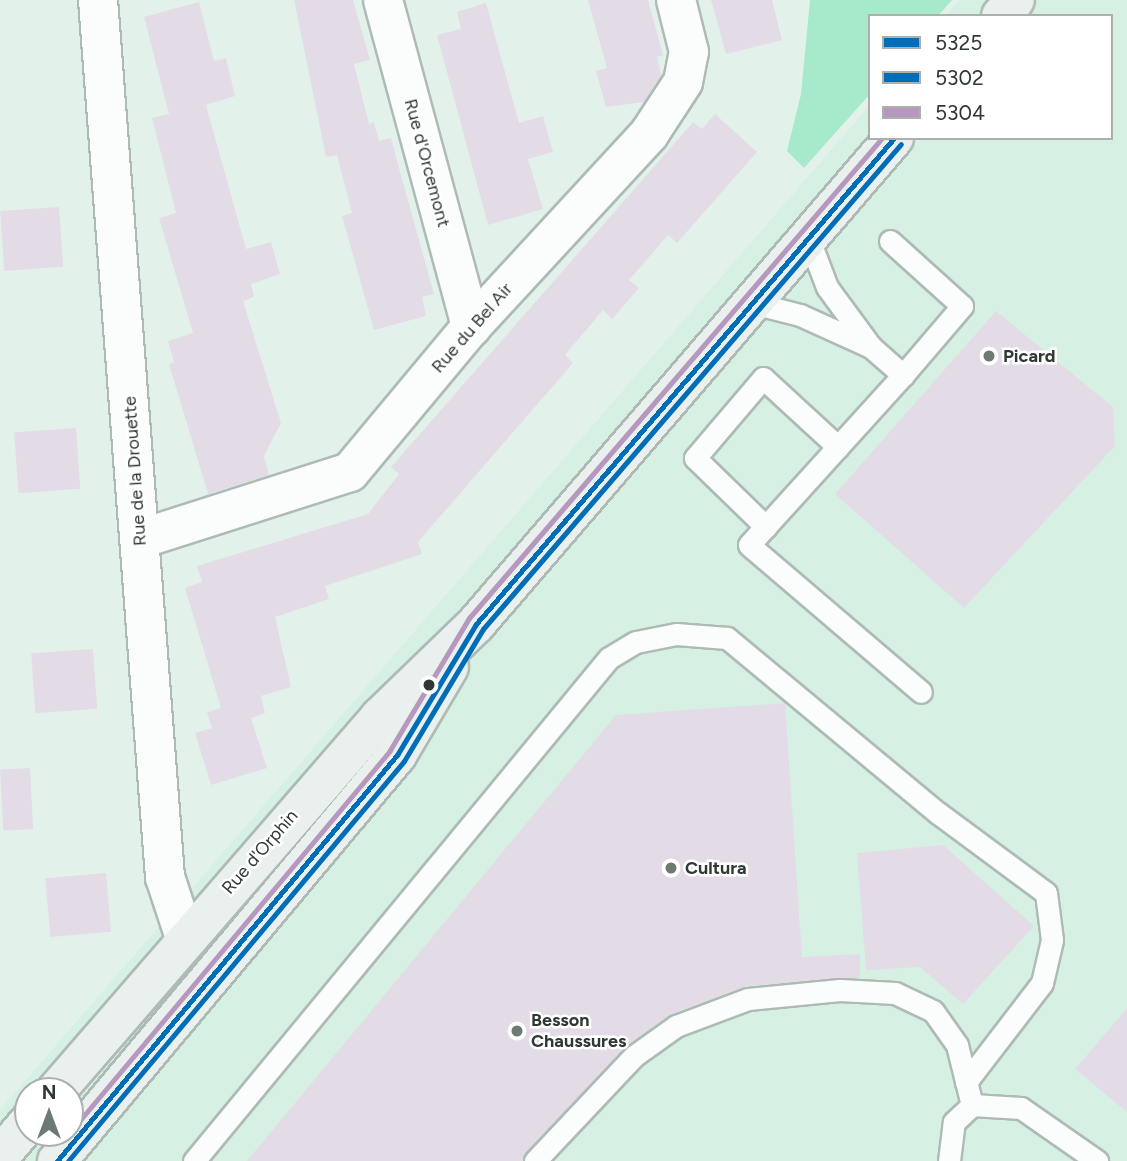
<!DOCTYPE html>
<style>
body{margin:0}
#map{position:relative;width:1127px;height:1161px;overflow:hidden;background:#e2f2ea;font-family:Figtree,sans-serif}
div>[style]{position:absolute}
.built>*{inset:0;background:#d6f1e3}
.green>*{inset:0;background:#a6eacb}
.building>*{inset:0;background:#e3dce7;transform-origin:0 0}
.roads{filter:drop-shadow(2px 0 #aebbb5) drop-shadow(-2px 0 #aebbb5) drop-shadow(0 2px #aebbb5) drop-shadow(0 -2px #aebbb5)}
.lane>*{height:21px;margin:-10.5px;padding:0 10.5px;transform-origin:10.5px;border-radius:10.5px;background:#fbfdfc}
.street>*{height:38px;margin:-19px;padding:0 19px;transform-origin:19px;border-radius:19px;background:#fbfdfc}
.secondary>*{height:38px;margin:-19px;padding:0 19px;transform-origin:19px;border-radius:19px;background:#eaf0ed}
.bus-1>*{height:5px;margin:-2.5px;padding:0 2.5px;transform-origin:2.5px;border-radius:2.5px;background:#006db8}
.bus-2>*{height:5px;margin:-2.5px;padding:0 2.5px;transform-origin:2.5px;border-radius:2.5px;background:#006db8}
.bus-3>*{height:5px;margin:-2.5px;padding:0 2.5px;transform-origin:2.5px;border-radius:2.5px;background:#b698be}
.dots>*{width:19px;height:19px;translate:-50% -50%;box-sizing:border-box;border:4px solid #fff;border-radius:50%}
span{translate:-50% -50%;white-space:nowrap;text-align:center;line-height:1.15;-webkit-text-stroke:5px #fff;paint-order:stroke}
.street-label{font-size:18px;color:#2e3933}
.poi-label{font-size:18px;color:#2e3933;font-weight:700}
.left{translate:0 -50%;text-align:left}
.legend{position:absolute;left:868px;top:14px;width:245px;height:126px;box-sizing:border-box;background:#fff;border:2px solid #abb0ad;margin:0;padding:9px 12px;list-style:none;font-size:21px;color:#2e3933}
.legend li{display:flex;align-items:center;gap:14px;height:35px}
.legend b{width:35px;border:2px solid #abb0ad}
.north{position:absolute;left:14px;top:1077px;width:70px;height:70px;box-sizing:border-box;background:#fff;border:2px solid #abb0ad;border-radius:50%;rotate:0deg;font-size:19px;font-weight:700;line-height:28px;text-align:center;color:#2e3933}
.north::after{content:'';display:block;margin:auto;width:24px;height:32px;background:#6d7a73;clip-path:polygon(50% 0,100% 100%,50% 72%,0 100%)}
</style>
<div id="map">
<div class="built">
<div style="clip-path:polygon(evenodd,960px 0,1127px 0,1127px 1161px,0 1161px,0 1110px,870px 105px,870px 138px,1111px 138px,1111px 16px,946px 16px,960px 0,28px 1091px,70px 1091px,70px 1133px,28px 1133px,28px 1091px)"></div>
</div>
<div class="green">
<div style="clip-path:polygon(810px 0,952px 0,938px 16px,870px 16px,870px 94px,804px 168px,787px 151px,801px 94px)"></div>
</div>
<div class="building">
<div style="clip-path:polygon(294px 0,353px 0,370px 60px,354px 64px,369px 124px,374px 122px,379px 141px,391px 138px,399px 168px,434px 294px,422px 297px,426px 316px,374px 330px,342px 216px,352px 213px,337px 155px,326px 157px)"></div>
<div style="clip-path:polygon(588px 0,648px 0,663px 55px,657px 57px,661px 75px,644px 102px,606px 107px,596px 71px,607px 68px)"></div>
<div style="clip-path:polygon(711px 0,772px 0,782px 40px,726px 54px)"></div>
<div style="clip-path:polygon(199px 2px,214px 61px,226px 58px,235px 96px,206px 105px,246px 249px,271px 242px,280px 274px,251px 284px,254px 297px,243px 301px,281px 423px,264px 456px,269px 475px,208px 494px,169px 364px,174px 362px,168px 341px,193px 333px,159px 218px,176px 213px,152px 118px,169px 114px,144px 17px)"></div>
<div style="clip-path:polygon(486px 3px,519px 123px,543px 116px,553px 152px,528px 159px,543px 209px,488px 225px,437px 35px,461px 29px,457px 12px)"></div>
<div style="clip-path:polygon(715px 114px,757px 152px,677px 243px,668px 235px,629px 280px,639px 288px,612px 319px,603px 310px,565px 355px,573px 363px,418px 542px,422px 554px,325px 586px,329px 599px,275px 617px,291px 687px,261px 696px,265px 713px,251px 718px,267px 768px,211px 785px,195px 733px,212px 728px,207px 712px,221px 708px,185px 588px,202px 582px,197px 566px,368px 514px,399px 474px,391px 467px,693px 122px,702px 129px)"></div>
<div style="left:59px;top:207px;width:60px;height:59px;rotate:86deg"></div>
<div style="clip-path:polygon(996px 311px,1113px 407px,1115px 446px,964px 608px,835px 494px)"></div>
<div style="left:76px;top:428px;width:61px;height:62px;rotate:86deg"></div>
<div style="left:93px;top:649px;width:60px;height:62px;rotate:86deg"></div>
<div style="clip-path:polygon(785px 703px,802px 957px,860px 954px,860px 978px,746px 986px,669px 1015px,625px 1047px,522px 1161px,247px 1161px,616px 715px)"></div>
<div style="left:30px;top:768px;width:61px;height:30px;rotate:87deg"></div>
<div style="clip-path:polygon(943px 845px,1034px 926px,963px 1004px,920px 967px,866px 970px,857px 853px)"></div>
<div style="left:106px;top:873px;width:59px;height:61px;rotate:85deg"></div>
<div style="clip-path:polygon(1127px 1008px,1127px 1112px,1075px 1069px)"></div>
</div>
<div class="roads">
<div class="lane">
<div style="left:890px;top:241px;width:97px;rotate:42.1deg"></div>
<div style="left:962px;top:306px;width:91px;rotate:130.5deg"></div>
<div style="left:753px;top:303px;width:49px;rotate:14.3deg"></div>
<div style="left:800px;top:315px;width:78px;rotate:24.3deg"></div>
<div style="left:871px;top:347px;width:74px;rotate:-126.3deg"></div>
<div style="left:827px;top:287px;width:53px;rotate:-110.8deg"></div>
<div style="left:871px;top:347px;width:43px;rotate:41.2deg"></div>
<div style="left:903px;top:375px;width:229px;rotate:132.2deg"></div>
<div style="left:749px;top:545px;width:226px;rotate:40.5deg"></div>
<div style="left:766px;top:527px;width:99px;rotate:-135.8deg"></div>
<div style="left:695px;top:458px;width:105px;rotate:-49.6deg"></div>
<div style="left:763px;top:378px;width:102px;rotate:42.6deg"></div>
<div style="left:194px;top:1161px;width:652px;rotate:-50.48deg"></div>
<div style="left:609px;top:658px;width:31px;rotate:-31deg"></div>
<div style="left:636px;top:642px;width:41px;rotate:-11.3deg"></div>
<div style="left:676px;top:634px;width:51px;rotate:4.5deg"></div>
<div style="left:727px;top:638px;width:274px;rotate:39.7deg"></div>
<div style="left:938px;top:813px;width:134px;rotate:36.5deg"></div>
<div style="left:1046px;top:893px;width:47px;rotate:82.7deg"></div>
<div style="left:1052px;top:940px;width:44px;rotate:103.1deg"></div>
<div style="left:1042px;top:983px;width:125px;rotate:127.5deg"></div>
<div style="left:535px;top:1161px;width:144px;rotate:-46.7deg"></div>
<div style="left:634px;top:1056px;width:52px;rotate:-35.5deg"></div>
<div style="left:676px;top:1026px;width:77px;rotate:-20.6deg"></div>
<div style="left:748px;top:999px;width:92px;rotate:-5.6deg"></div>
<div style="left:840px;top:990px;width:55px;rotate:3.1deg"></div>
<div style="left:895px;top:993px;width:42px;rotate:25.3deg"></div>
<div style="left:933px;top:1011px;width:42px;rotate:54.8deg"></div>
<div style="left:957px;top:1045px;width:62px;rotate:76deg"></div>
<div style="left:949px;top:1161px;width:39px;rotate:-83deg"></div>
<div style="left:954px;top:1122px;width:25px;rotate:-43deg"></div>
<div style="left:972px;top:1105px;width:49px;rotate:3.5deg"></div>
<div style="left:1021px;top:1108px;width:93px;rotate:34.9deg"></div>
</div>
<div class="street">
<div style="left:98px;top:0;width:880px;rotate:85.63deg"></div>
<div style="left:165px;top:877px;width:64px;rotate:71.8deg"></div>
<div style="left:383px;top:0;width:339px;rotate:74.9deg"></div>
<div style="left:140px;top:539px;width:220px;rotate:-17.7deg"></div>
<div style="left:350px;top:472px;width:189px;rotate:-50.2deg"></div>
<div style="left:471px;top:327px;width:263px;rotate:-47.3deg"></div>
<div style="left:649px;top:134px;width:62px;rotate:-56.8deg"></div>
<div style="left:683px;top:82px;width:31px;rotate:-79deg"></div>
<div style="left:689px;top:52px;width:54px;rotate:-104deg"></div>
</div>
<div class="secondary">
<div style="left:1001px;top:16px;width:21px;rotate:-49deg"></div>
<div style="left:56px;top:1091px;width:495px;rotate:-49.1deg"></div>
<div style="left:380px;top:717px;width:134px;rotate:-44.1deg"></div>
<div style="left:476px;top:624px;width:641px;rotate:-49.3deg"></div>
<div style="left:0;top:1156px;width:43px;rotate:-49.7deg"></div>
<div style="left:57px;top:1161px;width:530px;rotate:-50.06deg"></div>
<div style="left:397px;top:755px;width:102px;rotate:-59.4deg"></div>
</div>
</div>
<div class="bus-1">
<div style="left:57px;top:1161px;width:530px;rotate:-50.06deg"></div>
<div style="left:397px;top:755px;width:153px;rotate:-58.9deg"></div>
<div style="left:476px;top:624px;width:641px;rotate:-49.3deg"></div>
</div>
<div class="bus-2">
<div style="left:68px;top:1161px;width:522px;rotate:-49.97deg"></div>
<div style="left:404px;top:761px;width:154px;rotate:-59.1deg"></div>
<div style="left:483px;top:629px;width:640px;rotate:-49.24deg"></div>
</div>
<div class="bus-3">
<div style="left:70px;top:1132px;width:498px;rotate:-50deg"></div>
<div style="left:390px;top:750px;width:154px;rotate:-59.1deg"></div>
<div style="left:469px;top:618px;width:633px;rotate:-49.29deg"></div>
</div>
<div class="dots">
<div style="left:989px;top:356px;background:#6d7a73"></div>
<div style="left:429px;top:685px;background:#2e3933"></div>
<div style="left:671px;top:868px;background:#6d7a73"></div>
<div style="left:517px;top:1031px;background:#6d7a73"></div>
</div>
<div class="street-label">
<span style="left:427px;top:163px;rotate:75deg">Rue d'Orcemont</span>
<span style="left:472px;top:328px;rotate:-49deg">Rue du Bel Air</span>
<span style="left:135px;top:471px;rotate:-94deg">Rue de la Drouette</span>
<span style="left:260px;top:852px;rotate:-49deg">Rue d'Orphin</span>
</div>
<div class="poi-label">
<span class="left" style="left:1003px;top:356px">Picard</span>
<span class="left" style="left:685px;top:868px">Cultura</span>
<span class="left" style="left:531px;top:1031px">Besson<br>Chaussures</span>
</div>
<ul class="legend">
<li><b style="height:9px;background:#006db8"></b>5325</li>
<li><b style="height:9px;background:#006db8"></b>5302</li>
<li><b style="height:9px;background:#b698be"></b>5304</li>
</ul>
<div class="north">N</div>
</div>
